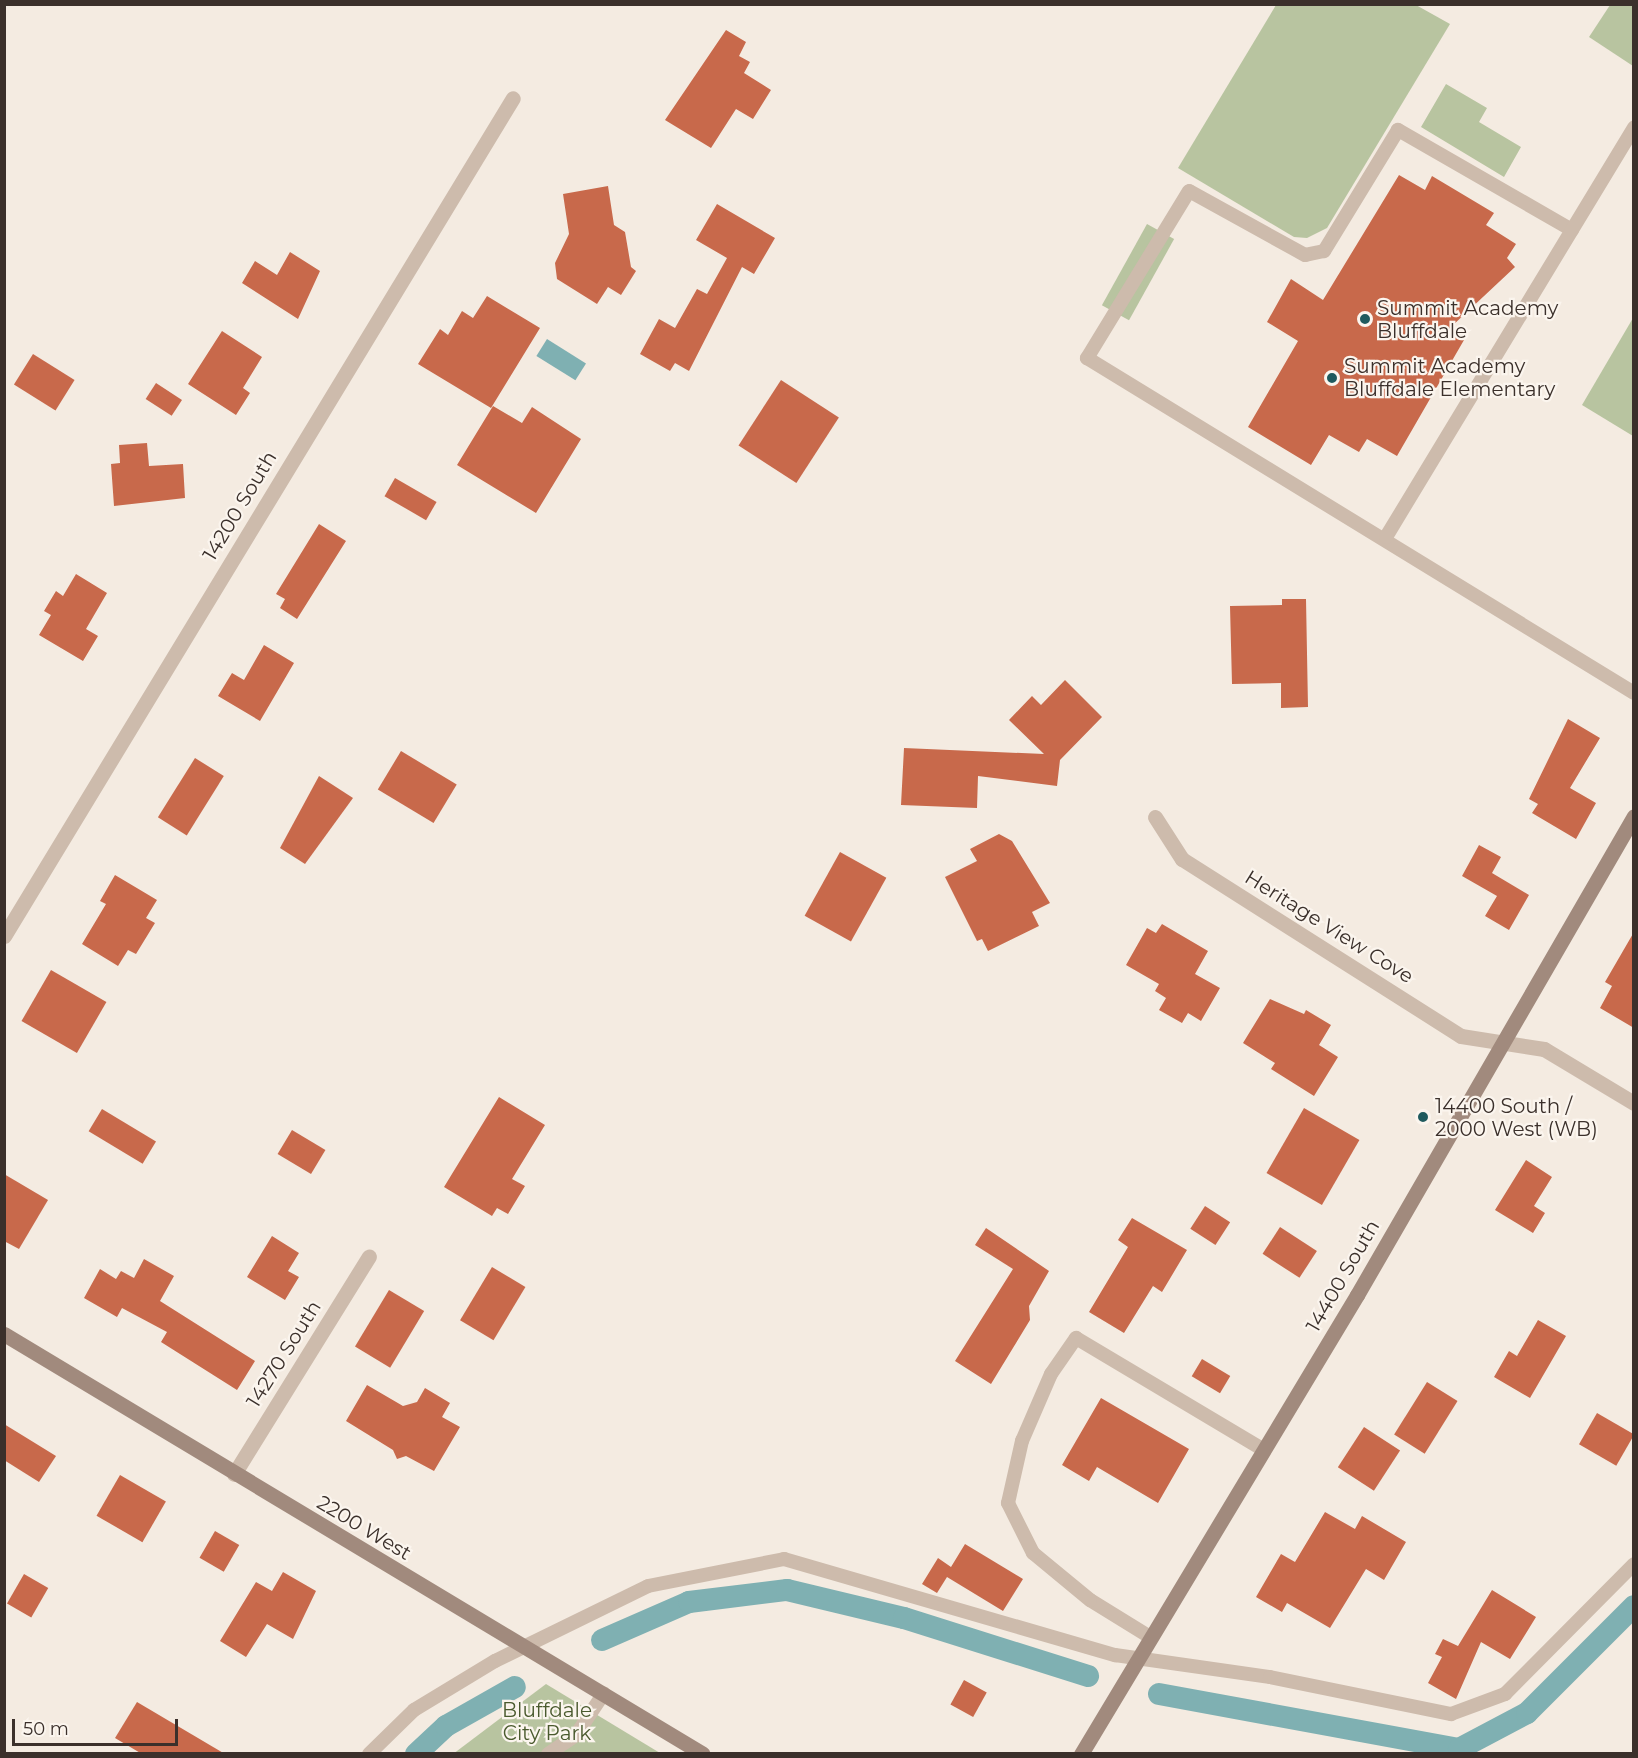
<!DOCTYPE html>
<style>
body{margin:0}
#map{position:relative;width:1638px;height:1758px;overflow:hidden;background:#f4ebe1;font-family:Montserrat,sans-serif}
div>[style]{position:absolute}
.green>*{inset:0;background:#b8c4a0;transform-origin:0 0}
.water>*{inset:0;background:#7fb0b2;transform-origin:0 0}
.canal>*{height:22px;margin:-11px;padding:0 11px;transform-origin:11px;border-radius:11px;background:#7fb0b2}
.building>*{inset:0;background:#c8694b;transform-origin:0 0}
.lane>*{height:14px;margin:-7px;padding:0 7px;transform-origin:7px;border-radius:7px;background:#cdbbac}
.street>*{height:15px;margin:-7.5px;padding:0 7.5px;transform-origin:7.5px;border-radius:7.5px;background:#cdbbac}
.secondary>*{height:15px;margin:-7.5px;padding:0 7.5px;transform-origin:7.5px;border-radius:7.5px;background:#a18a7d}
.dots>*{width:16px;height:16px;translate:-50% -50%;box-sizing:border-box;border:3px solid #fbf5ee;border-radius:50%}
span{translate:-50% -50%;white-space:nowrap;text-align:center;line-height:1.15;-webkit-text-stroke:4.5px #fbf5ee;paint-order:stroke}
.poi-label{font-size:20px;color:#3b302b}
.left{translate:0 -50%;text-align:left}
.street-label{font-size:20px;color:#3b302b}
.park-label{font-size:20px;color:#4a5a2e}
.frame{position:absolute;inset:0;border:6px solid #3b302b;pointer-events:none}
.scale{position:absolute;left:12px;top:1719px;width:166px;height:27px;box-sizing:border-box;border:3px solid #3b302b;border-top:0;padding-left:8px;font-size:18px;line-height:21px;white-space:nowrap;color:#3b302b;-webkit-text-stroke:4px #fbf5ee;paint-order:stroke}
</style>
<div id="map">
<div class="green">
<div style="clip-path:polygon(1276px 5px,1416px 5px,1450px 24px,1327px 228px,1307px 238px,1294px 237px,1178px 168px)"></div>
<div style="clip-path:polygon(1610px 5px,1633px 5px,1633px 66px,1589px 37px)"></div>
<div style="clip-path:polygon(1446px 84px,1487px 108px,1479px 122px,1521px 147px,1504px 177px,1421px 127px)"></div>
<div style="left:1147px;top:224px;width:31px;height:93px;rotate:29deg"></div>
<div style="clip-path:polygon(1633px 318px,1634px 436px,1633px 436px,1582px 405px)"></div>
<div style="clip-path:polygon(546px 1684px,660px 1753px,453px 1754px)"></div>
</div>
<div class="water">
<div style="left:547px;top:339px;width:46px;height:20px;rotate:32deg"></div>
</div>
<div class="canal">
<div style="left:602px;top:1640px;width:95px;rotate:-23.6deg"></div>
<div style="left:689px;top:1602px;width:99px;rotate:-7deg"></div>
<div style="left:787px;top:1590px;width:120px;rotate:13.5deg"></div>
<div style="left:904px;top:1618px;width:193px;rotate:17.5deg"></div>
<div style="left:1159px;top:1694px;width:305px;rotate:10.4deg"></div>
<div style="left:1459px;top:1749px;width:77px;rotate:-27.9deg"></div>
<div style="left:1527px;top:1713px;width:151px;rotate:-45deg"></div>
<div style="left:416px;top:1754px;width:41px;rotate:-43deg"></div>
<div style="left:446px;top:1726px;width:79px;rotate:-29.5deg"></div>
</div>
<div class="building">
<div style="clip-path:polygon(726px 30px,746px 42px,739px 56px,750px 62px,744px 73px,771px 90px,753px 119px,736px 109px,711px 148px,665px 120px)"></div>
<div style="clip-path:polygon(1399px 175px,1425px 190px,1432px 176px,1494px 213px,1486px 225px,1516px 244px,1507px 258px,1515px 267px,1452px 326px,1464px 340px,1397px 456px,1367px 439px,1359px 452px,1329px 435px,1311px 465px,1248px 427px,1298px 341px,1267px 322px,1291px 279px,1323px 300px)"></div>
<div style="clip-path:polygon(608px 186px,614px 225px,625px 232px,631px 267px,636px 271px,621px 295px,608px 287px,597px 304px,557px 279px,555px 263px,569px 234px,563px 194px)"></div>
<div style="clip-path:polygon(717px 204px,775px 238px,754px 274px,742px 267px,689px 371px,675px 363px,670px 371px,640px 354px,659px 319px,675px 328px,697px 289px,707px 294px,727px 258px,696px 240px)"></div>
<div style="clip-path:polygon(290px 252px,320px 271px,298px 319px,242px 283px,255px 261px,277px 275px)"></div>
<div style="clip-path:polygon(487px 296px,540px 328px,491px 408px,418px 364px,440px 329px,448px 335px,462px 311px,473px 318px)"></div>
<div style="clip-path:polygon(222px 331px,262px 357px,243px 388px,250px 393px,236px 415px,188px 384px)"></div>
<div style="left:33px;top:354px;width:49px;height:36px;rotate:32deg"></div>
<div style="left:781px;top:380px;width:69px;height:78px;rotate:33deg"></div>
<div style="left:156px;top:383px;width:31px;height:19px;rotate:33deg"></div>
<div style="clip-path:polygon(493px 406px,522px 423px,532px 407px,581px 439px,536px 513px,457px 465px)"></div>
<div style="clip-path:polygon(147px 443px,149px 466px,183px 464px,185px 498px,114px 506px,111px 464px,120px 463px,119px 445px)"></div>
<div style="left:395px;top:478px;width:48px;height:21px;rotate:30deg"></div>
<div style="clip-path:polygon(319px 524px,346px 541px,297px 619px,280px 608px,285px 599px,276px 594px)"></div>
<div style="clip-path:polygon(76px 574px,107px 593px,86px 629px,98px 636px,83px 661px,39px 635px,51px 615px,44px 611px,56px 591px,63px 596px)"></div>
<div style="clip-path:polygon(1282px 599px,1306px 599px,1308px 707px,1281px 708px,1281px 683px,1232px 684px,1230px 606px,1282px 605px)"></div>
<div style="clip-path:polygon(264px 645px,294px 663px,260px 721px,218px 696px,232px 673px,244px 680px)"></div>
<div style="clip-path:polygon(1065px 680px,1102px 717px,1060px 760px,1057px 786px,978px 776px,977px 808px,901px 805px,904px 748px,1044px 754px,1009px 720px,1032px 696px,1041px 705px)"></div>
<div style="clip-path:polygon(1568px 719px,1600px 738px,1570px 788px,1596px 803px,1576px 839px,1532px 813px,1538px 804px,1529px 799px)"></div>
<div style="left:401px;top:751px;width:65px;height:45px;rotate:31deg"></div>
<div style="left:195px;top:758px;width:34px;height:70px;rotate:32deg"></div>
<div style="clip-path:polygon(319px 776px,353px 798px,305px 864px,280px 848px)"></div>
<div style="clip-path:polygon(999px 834px,1012px 841px,1050px 903px,1032px 912px,1039px 926px,988px 951px,982px 939px,977px 941px,945px 877px,977px 861px,970px 849px)"></div>
<div style="clip-path:polygon(1479px 845px,1501px 857px,1492px 873px,1529px 895px,1509px 930px,1485px 916px,1497px 896px,1462px 876px)"></div>
<div style="left:840px;top:852px;width:53px;height:73px;rotate:29deg"></div>
<div style="clip-path:polygon(115px 875px,157px 900px,146px 918px,155px 923px,136px 954px,128px 950px,118px 966px,82px 944px,106px 904px,100px 901px)"></div>
<div style="clip-path:polygon(1162px 924px,1208px 951px,1195px 974px,1220px 988px,1201px 1021px,1188px 1013px,1182px 1023px,1159px 1010px,1166px 998px,1155px 991px,1159px 984px,1126px 965px,1147px 928px,1156px 933px)"></div>
<div style="clip-path:polygon(1634px 932px,1634px 1028px,1600px 1008px,1612px 986px,1605px 982px)"></div>
<div style="left:51px;top:970px;width:64px;height:59px;rotate:30deg"></div>
<div style="clip-path:polygon(1270px 999px,1304px 1014px,1306px 1010px,1331px 1025px,1319px 1045px,1338px 1057px,1314px 1096px,1271px 1069px,1275px 1063px,1243px 1043px)"></div>
<div style="clip-path:polygon(499px 1097px,545px 1125px,512px 1179px,525px 1186px,508px 1214px,497px 1208px,492px 1216px,444px 1187px)"></div>
<div style="left:1304px;top:1108px;width:64px;height:75px;rotate:30deg"></div>
<div style="left:102px;top:1109px;width:63px;height:26px;rotate:31deg"></div>
<div style="left:292px;top:1130px;width:39px;height:28px;rotate:31deg"></div>
<div style="clip-path:polygon(1526px 1160px,1552px 1177px,1534px 1206px,1545px 1213px,1533px 1233px,1495px 1210px)"></div>
<div style="clip-path:polygon(4px 1174px,48px 1200px,19px 1249px,4px 1241px)"></div>
<div style="left:1205px;top:1206px;width:30px;height:27px;rotate:33deg"></div>
<div style="clip-path:polygon(1132px 1218px,1187px 1250px,1162px 1292px,1153px 1286px,1124px 1333px,1089px 1312px,1128px 1247px,1118px 1240px)"></div>
<div style="left:1280px;top:1227px;width:44px;height:32px;rotate:33deg"></div>
<div style="clip-path:polygon(986px 1228px,1049px 1271px,1029px 1306px,1030px 1320px,991px 1384px,955px 1361px,1013px 1269px,975px 1245px)"></div>
<div style="clip-path:polygon(272px 1236px,299px 1253px,288px 1271px,299px 1277px,285px 1300px,247px 1277px)"></div>
<div style="clip-path:polygon(144px 1259px,174px 1276px,160px 1301px,255px 1361px,237px 1390px,161px 1342px,167px 1332px,122px 1308px,117px 1317px,84px 1298px,100px 1269px,116px 1279px,121px 1271px,134px 1278px)"></div>
<div style="left:492px;top:1267px;width:39px;height:62px;rotate:31deg"></div>
<div style="left:389px;top:1290px;width:41px;height:66px;rotate:31deg"></div>
<div style="clip-path:polygon(1538px 1320px,1566px 1336px,1530px 1398px,1494px 1377px,1509px 1351px,1517px 1356px)"></div>
<div style="left:1202px;top:1359px;width:33px;height:20px;rotate:31deg"></div>
<div style="left:1427px;top:1382px;width:36px;height:62px;rotate:32deg"></div>
<div style="clip-path:polygon(367px 1385px,403px 1406px,417px 1402px,425px 1388px,450px 1403px,442px 1417px,460px 1427px,434px 1471px,406px 1456px,397px 1459px,393px 1450px,346px 1421px)"></div>
<div style="clip-path:polygon(1101px 1398px,1189px 1449px,1158px 1503px,1097px 1467px,1089px 1481px,1062px 1465px)"></div>
<div style="left:1597px;top:1413px;width:43px;height:36px;rotate:30deg"></div>
<div style="clip-path:polygon(4px 1424px,56px 1456px,39px 1482px,4px 1460px)"></div>
<div style="left:1364px;top:1427px;width:43px;height:48px;rotate:33deg"></div>
<div style="left:120px;top:1475px;width:53px;height:47px;rotate:30deg"></div>
<div style="clip-path:polygon(1325px 1512px,1355px 1529px,1362px 1516px,1406px 1542px,1384px 1580px,1366px 1569px,1330px 1628px,1287px 1603px,1282px 1612px,1256px 1597px,1281px 1554px,1295px 1562px)"></div>
<div style="left:215px;top:1531px;width:28px;height:31px;rotate:30deg"></div>
<div style="clip-path:polygon(965px 1544px,1023px 1579px,1003px 1611px,947px 1577px,937px 1593px,922px 1584px,938px 1558px,951px 1567px)"></div>
<div style="clip-path:polygon(283px 1572px,316px 1591px,293px 1639px,267px 1624px,246px 1657px,220px 1641px,256px 1582px,272px 1591px)"></div>
<div style="left:24px;top:1574px;width:28px;height:34px;rotate:30deg"></div>
<div style="clip-path:polygon(1492px 1590px,1536px 1617px,1510px 1659px,1481px 1642px,1456px 1699px,1428px 1683px,1442px 1657px,1435px 1654px,1443px 1639px,1458px 1646px)"></div>
<div style="left:964px;top:1680px;width:26px;height:28px;rotate:29deg"></div>
<div style="clip-path:polygon(137px 1702px,225px 1754px,142px 1754px,115px 1738px)"></div>
</div>
<div class="lane">
<div style="left:1572px;top:230px;width:201px;rotate:-150.1deg"></div>
<div style="left:1398px;top:130px;width:142px;rotate:121.4deg"></div>
<div style="left:1324px;top:251px;width:19px;rotate:168deg"></div>
<div style="left:1305px;top:255px;width:132px;rotate:-151.1deg"></div>
<div style="left:1189px;top:191px;width:196px;rotate:121.4deg"></div>
<div style="left:1087px;top:358px;width:641px;rotate:31.48deg"></div>
<div style="left:1386px;top:537px;width:479px;rotate:-58.8deg"></div>
<div style="left:1150px;top:1637px;width:70px;rotate:-148.3deg"></div>
<div style="left:1090px;top:1600px;width:74px;rotate:-140.5deg"></div>
<div style="left:1033px;top:1553px;width:56px;rotate:-116.6deg"></div>
<div style="left:1008px;top:1503px;width:64px;rotate:-77.3deg"></div>
<div style="left:1022px;top:1441px;width:73px;rotate:-66.6deg"></div>
<div style="left:1051px;top:1374px;width:44px;rotate:-55.2deg"></div>
<div style="left:1076px;top:1338px;width:219px;rotate:30.8deg"></div>
<div style="left:369px;top:1754px;width:63px;rotate:-44.4deg"></div>
<div style="left:414px;top:1710px;width:95px;rotate:-31.2deg"></div>
<div style="left:495px;top:1661px;width:170px;rotate:-26.1deg"></div>
<div style="left:648px;top:1586px;width:139px;rotate:-11.2deg"></div>
<div style="left:784px;top:1559px;width:345px;rotate:16.2deg"></div>
<div style="left:1115px;top:1655px;width:157px;rotate:8.1deg"></div>
<div style="left:1270px;top:1677px;width:185px;rotate:11.6deg"></div>
<div style="left:1451px;top:1714px;width:58px;rotate:-20.3deg"></div>
<div style="left:1505px;top:1694px;width:183px;rotate:-45.2deg"></div>
<div style="left:548px;top:1754px;width:34px;rotate:-34deg"></div>
<div style="left:576px;top:1735px;width:50px;rotate:-56.3deg"></div>
</div>
<div class="street">
<div style="left:1155px;top:817px;width:50px;rotate:57.3deg"></div>
<div style="left:1182px;top:859px;width:330px;rotate:32.4deg"></div>
<div style="left:1461px;top:1036px;width:84px;rotate:8.9deg"></div>
<div style="left:1544px;top:1049px;width:105px;rotate:31deg"></div>
<div style="left:4px;top:936px;width:980px;rotate:-58.73deg"></div>
<div style="left:234px;top:1474px;width:256px;rotate:-58.2deg"></div>
</div>
<div class="secondary">
<div style="left:4px;top:1334px;width:815px;rotate:31deg"></div>
<div style="left:1081px;top:1754px;width:536px;rotate:-58.98deg"></div>
<div style="left:1357px;top:1295px;width:553px;rotate:-59.96deg"></div>
</div>
<div class="dots">
<div style="left:1365px;top:319px;background:#1f5a5e"></div>
<div style="left:1332px;top:378px;background:#1f5a5e"></div>
<div style="left:1423px;top:1117px;background:#1f5a5e"></div>
</div>
<div class="poi-label">
<span class="left" style="left:1377px;top:320px">Summit Academy<br>Bluffdale</span>
<span class="left" style="left:1344px;top:378px">Summit Academy<br>Bluffdale Elementary</span>
<span class="left" style="left:1435px;top:1118px">14400 South /<br>2000 West (WB)</span>
</div>
<div class="street-label">
<span style="left:240px;top:506px;rotate:-59deg">14200 South</span>
<span style="left:1329px;top:927px;rotate:32deg">Heritage View Cove</span>
<span style="left:1343px;top:1276px;rotate:-60deg">14400 South</span>
<span style="left:284px;top:1354px;rotate:-58deg">14270 South</span>
<span style="left:364px;top:1528px;rotate:31deg">2200 West</span>
</div>
<div class="park-label">
<span style="left:547px;top:1722px">Bluffdale<br>City Park</span>
</div>
<div class="frame"></div>
<div class="scale">50 m</div>
</div>
